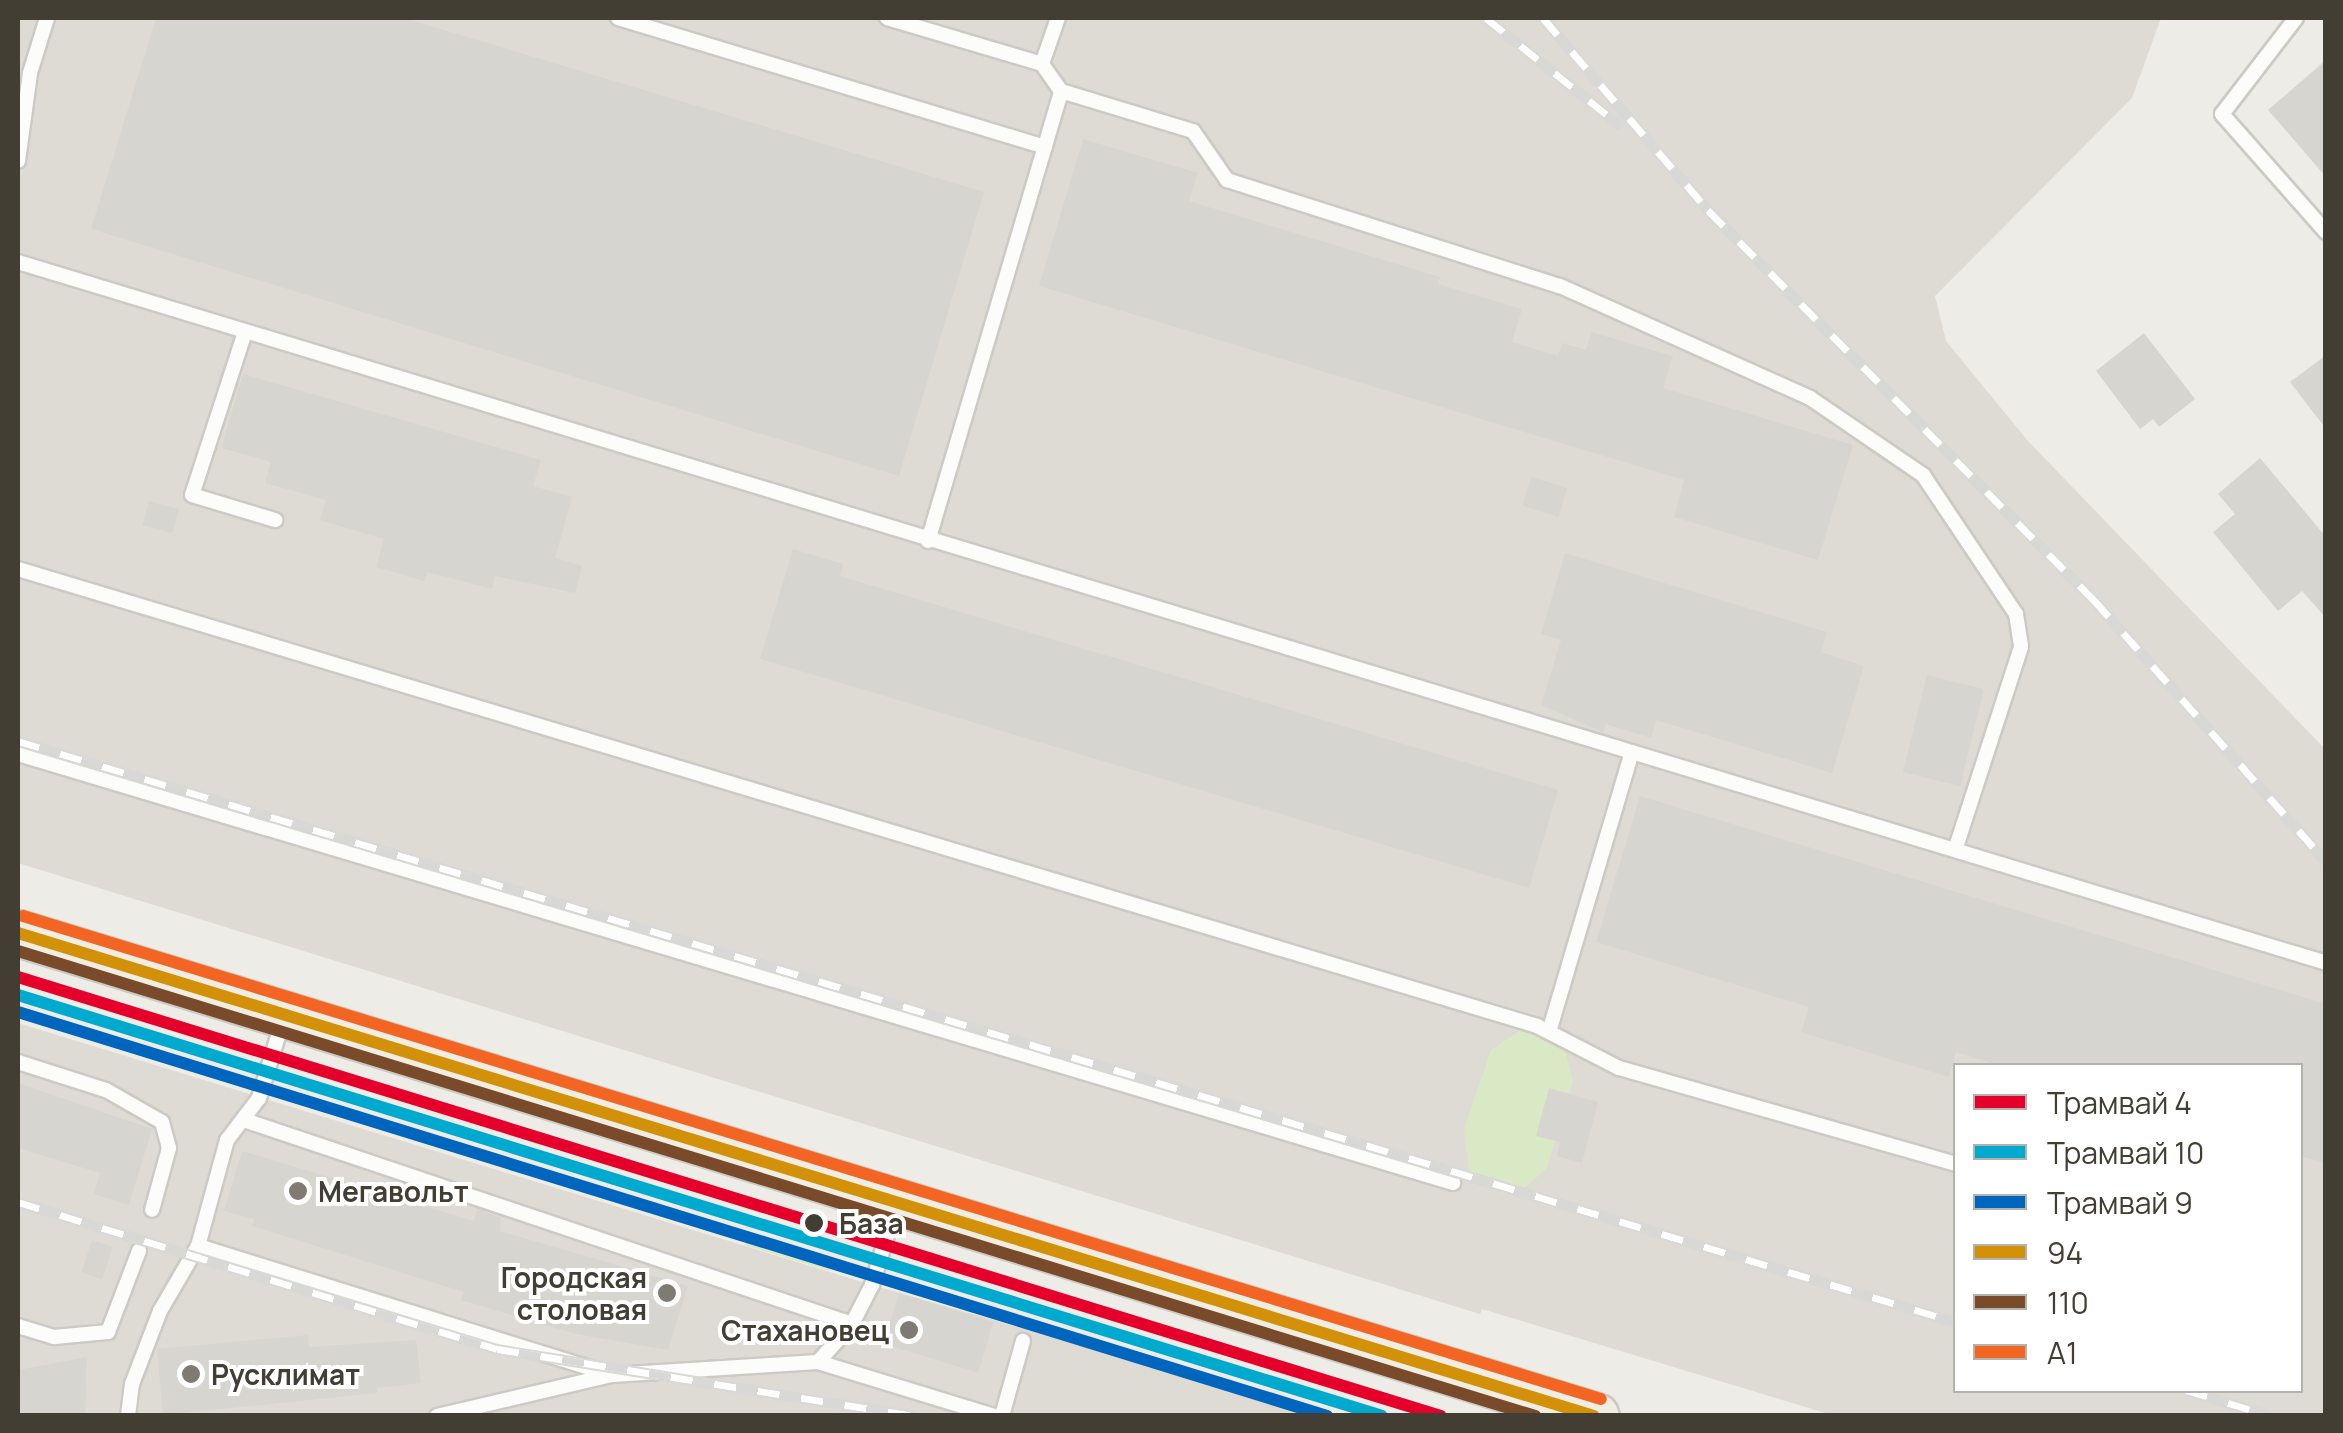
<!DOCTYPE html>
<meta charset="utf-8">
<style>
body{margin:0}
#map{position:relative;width:2343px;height:1433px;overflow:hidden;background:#eeece6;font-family:Manrope,sans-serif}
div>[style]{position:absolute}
.industrial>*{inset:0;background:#dedbd4}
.green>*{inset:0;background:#d9e9c5}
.building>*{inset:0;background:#d7d5cf;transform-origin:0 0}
.roads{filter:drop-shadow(2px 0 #cccac4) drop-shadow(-2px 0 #cccac4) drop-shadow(0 2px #cccac4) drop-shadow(0 -2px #cccac4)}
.lane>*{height:14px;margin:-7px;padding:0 7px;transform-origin:7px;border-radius:7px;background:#fcfcfb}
.primary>*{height:45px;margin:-22.5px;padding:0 22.5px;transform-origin:22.5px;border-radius:22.5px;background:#f0ede2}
.rail>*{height:11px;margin-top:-5.5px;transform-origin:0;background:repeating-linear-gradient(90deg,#fff 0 22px,#d8d8d7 0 44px);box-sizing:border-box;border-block:2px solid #d8d8d7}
.bus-1>*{height:12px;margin:-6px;padding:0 6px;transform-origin:6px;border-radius:6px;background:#d3910a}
.bus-2>*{height:12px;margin:-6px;padding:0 6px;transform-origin:6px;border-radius:6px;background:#7a4b2a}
.bus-3>*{height:12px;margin:-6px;padding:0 6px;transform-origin:6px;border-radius:6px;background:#f26522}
.tram-1>*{height:12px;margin:-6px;padding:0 6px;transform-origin:6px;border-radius:6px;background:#e4002b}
.tram-2>*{height:12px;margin:-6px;padding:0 6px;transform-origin:6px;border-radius:6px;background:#00a9ce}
.tram-3>*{height:12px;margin:-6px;padding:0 6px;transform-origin:6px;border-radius:6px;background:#0065bd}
.dots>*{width:28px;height:28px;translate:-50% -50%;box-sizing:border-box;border:5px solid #fff;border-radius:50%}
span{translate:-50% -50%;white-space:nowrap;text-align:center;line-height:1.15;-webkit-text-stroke:8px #fff;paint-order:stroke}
.poi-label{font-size:28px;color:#433e33;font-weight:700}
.left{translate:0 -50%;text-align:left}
.right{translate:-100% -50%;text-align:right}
.stop-label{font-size:28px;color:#433e33;font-weight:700}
.frame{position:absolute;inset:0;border:20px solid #433e33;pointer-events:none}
.legend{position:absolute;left:1953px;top:1063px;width:350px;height:330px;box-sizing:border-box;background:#fff;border:2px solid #b4b2ad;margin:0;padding:12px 18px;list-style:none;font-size:30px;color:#433e33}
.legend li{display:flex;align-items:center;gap:20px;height:50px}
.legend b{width:50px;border:2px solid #b4b2ad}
</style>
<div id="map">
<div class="industrial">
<div style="clip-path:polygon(evenodd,18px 18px,2161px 18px,2132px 98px,1935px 296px,1946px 341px,2028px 441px,2325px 749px,2325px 1415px,1832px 1415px,1482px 1309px,1480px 1314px,18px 863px,18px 18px,1956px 1066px,2300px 1066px,2300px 1390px,1956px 1390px,1956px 1066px)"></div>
<div style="clip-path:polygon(18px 1023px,872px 1285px,1323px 1415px,18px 1415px)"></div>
</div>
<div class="green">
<div style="clip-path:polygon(1524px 1028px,1564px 1047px,1573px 1081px,1547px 1168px,1523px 1189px,1503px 1194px,1469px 1173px,1464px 1129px,1491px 1050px)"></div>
<div style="clip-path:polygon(752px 1238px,826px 1260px,830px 1271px,744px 1245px)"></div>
</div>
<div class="building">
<div style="clip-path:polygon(156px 18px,404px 18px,984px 192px,899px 476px,91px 229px)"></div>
<div style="clip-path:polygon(2326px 60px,2326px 177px,2268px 110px)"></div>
<div style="clip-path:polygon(1083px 139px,1198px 173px,1189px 201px,1440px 277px,1438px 284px,1522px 309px,1512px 342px,1558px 356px,1562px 343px,1586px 350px,1591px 332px,1673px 356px,1663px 388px,1853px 445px,1818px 560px,1674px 517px,1684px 480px,1039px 286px)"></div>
<div style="clip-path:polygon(2144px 333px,2195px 399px,2159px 427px,2153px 419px,2140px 429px,2096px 371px)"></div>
<div style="clip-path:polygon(2326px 355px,2326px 429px,2290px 382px)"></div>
<div style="clip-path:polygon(243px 374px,541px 460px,533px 486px,572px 497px,555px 558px,582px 566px,575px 593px,495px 576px,492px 589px,427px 572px,424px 581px,376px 567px,384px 539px,320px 520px,326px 500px,265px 483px,271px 462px,221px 448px)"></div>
<div style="clip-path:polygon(2260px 458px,2326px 537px,2326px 618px,2302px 591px,2278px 611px,2213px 532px,2235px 514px,2218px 494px)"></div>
<div style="left:1531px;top:477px;width:38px;height:30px;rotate:17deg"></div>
<div style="left:149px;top:501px;width:31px;height:25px;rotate:15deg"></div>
<div style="clip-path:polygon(793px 549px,843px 564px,840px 576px,1558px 790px,1529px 888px,760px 659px)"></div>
<div style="clip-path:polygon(1565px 553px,1827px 632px,1821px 652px,1864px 666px,1832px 773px,1656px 720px,1651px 738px,1606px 724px,1603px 732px,1541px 705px,1561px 640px,1541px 634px)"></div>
<div style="left:1927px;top:675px;width:59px;height:100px;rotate:14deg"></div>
<div style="clip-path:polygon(1640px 796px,2326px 1004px,2326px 1163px,2300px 1156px,2300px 1066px,2001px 1066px,1956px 1052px,1949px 1077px,1801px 1032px,1809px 1007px,1596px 942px)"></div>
<div style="clip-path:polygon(18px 1083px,152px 1129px,129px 1205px,94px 1194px,100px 1173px,18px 1148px)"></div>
<div style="clip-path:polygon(1549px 1088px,1598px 1102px,1582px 1163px,1557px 1156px,1560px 1142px,1536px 1136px)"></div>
<div style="clip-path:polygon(242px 1151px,474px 1221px,477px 1209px,501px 1218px,500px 1231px,688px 1286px,668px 1350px,576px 1334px,461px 1300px,464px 1292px,252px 1226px,254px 1219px,224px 1211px)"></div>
<div style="left:92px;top:1240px;width:22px;height:34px;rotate:18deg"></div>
<div style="left:899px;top:1293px;width:99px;height:53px;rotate:17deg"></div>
<div style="clip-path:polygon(308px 1335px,309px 1347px,416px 1340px,421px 1383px,377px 1388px,377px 1393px,163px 1415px,157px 1349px)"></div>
<div style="clip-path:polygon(87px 1357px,85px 1416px,18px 1416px,18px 1370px)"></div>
</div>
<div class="roads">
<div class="lane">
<div style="left:618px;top:18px;width:446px;rotate:16.8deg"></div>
<div style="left:887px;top:18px;width:162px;rotate:16.5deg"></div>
<div style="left:1058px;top:18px;width:49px;rotate:109.2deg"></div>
<div style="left:1042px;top:64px;width:33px;rotate:55deg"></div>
<div style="left:1061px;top:91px;width:138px;rotate:16.9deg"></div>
<div style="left:1193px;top:131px;width:60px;rotate:55.2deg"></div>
<div style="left:1227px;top:180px;width:349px;rotate:17.7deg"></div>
<div style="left:1560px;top:286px;width:274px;rotate:24.1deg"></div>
<div style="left:1810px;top:398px;width:137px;rotate:34.3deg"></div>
<div style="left:1923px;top:475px;width:167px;rotate:56.2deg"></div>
<div style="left:2016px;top:614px;width:33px;rotate:81deg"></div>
<div style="left:2021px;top:647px;width:213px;rotate:108deg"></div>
<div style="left:2296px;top:18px;width:121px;rotate:127.6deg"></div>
<div style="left:2222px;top:114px;width:157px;rotate:48.6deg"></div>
<div style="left:18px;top:161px;width:89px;rotate:-82.2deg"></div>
<div style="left:30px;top:73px;width:58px;rotate:-72.8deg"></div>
<div style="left:18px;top:262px;width:2412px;rotate:16.89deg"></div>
<div style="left:245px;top:332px;width:171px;rotate:108deg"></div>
<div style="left:192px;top:495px;width:87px;rotate:16.8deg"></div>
<div style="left:928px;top:541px;width:469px;rotate:-73.5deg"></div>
<div style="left:18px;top:569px;width:1586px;rotate:16.74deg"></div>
<div style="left:1537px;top:1026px;width:92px;rotate:27.1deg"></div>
<div style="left:1619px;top:1068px;width:350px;rotate:15.9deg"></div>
<div style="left:18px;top:754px;width:1498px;rotate:16.64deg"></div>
<div style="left:283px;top:1020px;width:82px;rotate:107.1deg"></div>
<div style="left:259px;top:1098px;width:53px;rotate:127.3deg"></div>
<div style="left:227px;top:1140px;width:110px;rotate:105.3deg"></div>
<div style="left:198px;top:1246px;width:434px;rotate:17.3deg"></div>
<div style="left:1549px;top:1032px;width:292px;rotate:-73.5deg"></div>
<div style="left:18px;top:1062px;width:92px;rotate:17.7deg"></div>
<div style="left:106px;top:1090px;width:64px;rotate:29.7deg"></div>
<div style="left:162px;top:1122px;width:27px;rotate:75deg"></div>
<div style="left:169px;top:1148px;width:64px;rotate:105.3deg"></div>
<div style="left:247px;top:1121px;width:638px;rotate:18.55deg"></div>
<div style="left:18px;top:1326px;width:38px;rotate:17deg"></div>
<div style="left:54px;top:1337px;width:54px;rotate:-5.3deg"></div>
<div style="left:108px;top:1332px;width:87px;rotate:-69.1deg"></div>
<div style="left:818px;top:1362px;width:185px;rotate:17deg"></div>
<div style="left:128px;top:1416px;width:32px;rotate:-83deg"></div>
<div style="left:132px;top:1384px;width:78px;rotate:-69deg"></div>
<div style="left:160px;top:1311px;width:75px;rotate:-59.7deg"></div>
<div style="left:437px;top:1416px;width:180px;rotate:-13.2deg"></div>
<div style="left:612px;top:1375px;width:206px;rotate:-3.6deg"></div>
<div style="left:818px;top:1362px;width:51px;rotate:-48.2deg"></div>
<div style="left:852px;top:1324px;width:44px;rotate:-62.9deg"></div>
<div style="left:872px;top:1285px;width:79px;rotate:-73.2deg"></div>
<div style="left:1002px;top:1416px;width:78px;rotate:-74.4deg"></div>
</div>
<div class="primary">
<div style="left:18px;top:933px;width:1650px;rotate:17.02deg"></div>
</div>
</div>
<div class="rail">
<div style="left:1486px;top:18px;width:174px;rotate:38.7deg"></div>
<div style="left:1543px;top:18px;width:253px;rotate:49.3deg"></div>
<div style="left:1708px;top:210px;width:549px;rotate:45.3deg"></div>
<div style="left:2094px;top:600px;width:349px;rotate:48.4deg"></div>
<div style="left:18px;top:741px;width:2023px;rotate:16.69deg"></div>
<div style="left:18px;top:1202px;width:501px;rotate:17.06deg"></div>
<div style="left:497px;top:1349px;width:425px;rotate:9.1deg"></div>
<div style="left:2186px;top:1390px;width:89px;rotate:17deg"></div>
</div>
<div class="bus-1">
<div style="left:18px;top:933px;width:1648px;rotate:17.04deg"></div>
</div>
<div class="bus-2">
<div style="left:18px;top:951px;width:1587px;rotate:17.04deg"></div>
</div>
<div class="bus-3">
<div style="left:23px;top:916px;width:1650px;rotate:17.02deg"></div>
</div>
<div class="tram-1">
<div style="left:18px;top:977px;width:1489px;rotate:17.15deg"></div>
</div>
<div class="tram-2">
<div style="left:18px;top:995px;width:1427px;rotate:17.15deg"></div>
</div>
<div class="tram-3">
<div style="left:18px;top:1012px;width:1370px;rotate:17.15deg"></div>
</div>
<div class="dots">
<div style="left:298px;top:1191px;background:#7f7b72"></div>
<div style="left:814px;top:1223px;background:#433e33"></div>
<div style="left:667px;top:1293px;background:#7f7b72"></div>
<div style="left:909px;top:1330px;background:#7f7b72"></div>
<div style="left:191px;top:1374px;background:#7f7b72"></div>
</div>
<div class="poi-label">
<span class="left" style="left:318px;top:1191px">Мегавольт</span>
<span class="right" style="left:647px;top:1293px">Городская<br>столовая</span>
<span class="right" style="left:889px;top:1330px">Стахановец</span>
<span class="left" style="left:211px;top:1374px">Русклимат</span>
</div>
<div class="stop-label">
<span class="left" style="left:839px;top:1223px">База</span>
</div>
<div class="frame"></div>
<ul class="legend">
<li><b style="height:12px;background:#e4002b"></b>Трамвай 4</li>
<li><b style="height:12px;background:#00a9ce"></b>Трамвай 10</li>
<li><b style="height:12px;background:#0065bd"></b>Трамвай 9</li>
<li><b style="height:12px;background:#d3910a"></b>94</li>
<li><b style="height:12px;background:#7a4b2a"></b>110</li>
<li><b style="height:12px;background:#f26522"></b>А1</li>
</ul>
</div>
